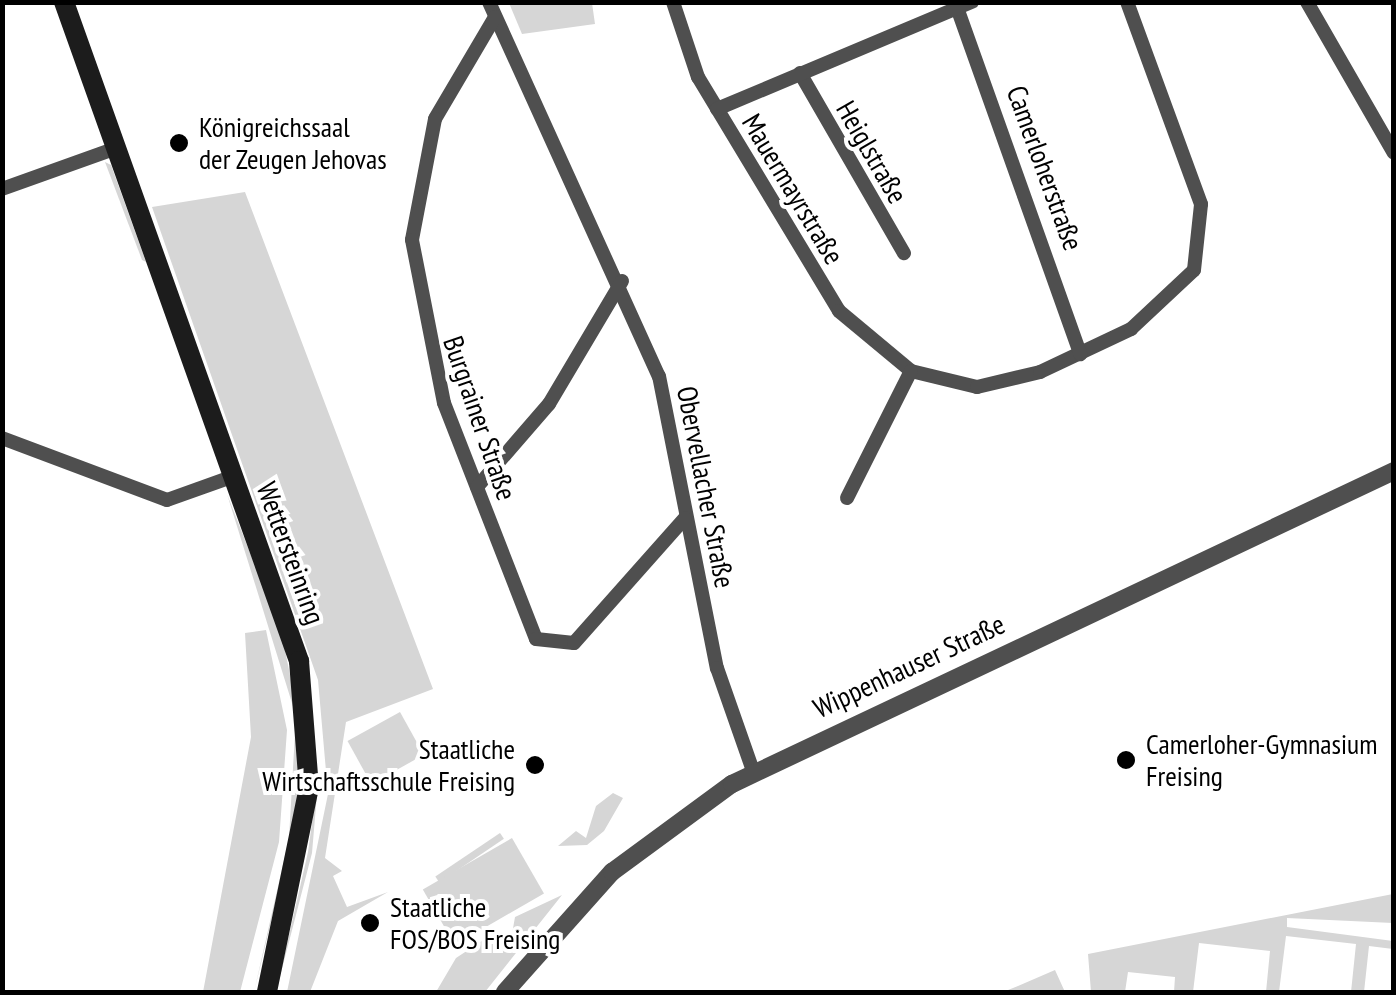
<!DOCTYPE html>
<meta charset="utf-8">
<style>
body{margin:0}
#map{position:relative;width:1396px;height:995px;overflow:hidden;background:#fff;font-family:"PT Sans Narrow",sans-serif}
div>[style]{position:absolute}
.green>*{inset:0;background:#d6d6d6;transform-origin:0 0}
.minor>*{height:14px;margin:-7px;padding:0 7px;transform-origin:7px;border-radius:7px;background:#4f4f4f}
.tertiary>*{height:18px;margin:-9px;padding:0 9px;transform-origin:9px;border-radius:9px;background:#4f4f4f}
.secondary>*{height:20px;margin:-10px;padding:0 10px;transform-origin:10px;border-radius:10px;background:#1c1c1c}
.dots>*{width:28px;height:28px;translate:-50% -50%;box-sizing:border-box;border:5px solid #fff;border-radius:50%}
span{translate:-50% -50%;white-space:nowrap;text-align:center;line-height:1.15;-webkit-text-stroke:8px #fff;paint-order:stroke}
.poi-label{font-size:28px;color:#000}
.left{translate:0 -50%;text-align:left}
.right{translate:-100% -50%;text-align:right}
.street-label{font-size:28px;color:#000}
.frame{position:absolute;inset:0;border:5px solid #000;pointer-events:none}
</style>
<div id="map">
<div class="green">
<div style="clip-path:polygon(509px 3px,592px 3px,595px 24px,522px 34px)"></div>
<div style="clip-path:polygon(105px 162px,111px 165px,146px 262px,142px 260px)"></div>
<div style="clip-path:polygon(245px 192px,433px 689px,346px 722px,325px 858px,342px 871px,333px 876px,347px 907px,388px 892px,338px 921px,310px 992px,287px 992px,328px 794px,318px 680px,152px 207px)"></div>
<div style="clip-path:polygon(227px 494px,282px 635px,300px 725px,299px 806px,254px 992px,289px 838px,296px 716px)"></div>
<div style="clip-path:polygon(266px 630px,287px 730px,279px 842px,240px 992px,203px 992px,251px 737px,245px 633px)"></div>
<div style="left:400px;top:712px;width:49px;height:60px;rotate:61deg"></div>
<div style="clip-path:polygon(319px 771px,312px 853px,276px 992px,308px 852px)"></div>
<div style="clip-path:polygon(613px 793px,623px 798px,604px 831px,587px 845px,558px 846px,576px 831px,586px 838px,596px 806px)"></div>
<div style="left:500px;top:833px;width:7px;height:78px;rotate:56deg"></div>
<div style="left:512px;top:838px;width:64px;height:103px;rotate:60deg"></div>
<div style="clip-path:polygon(1393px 894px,1393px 923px,1287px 918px,1287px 927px,1393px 941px,1393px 949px,1369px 946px,1364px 992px,1351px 992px,1356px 944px,1286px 936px,1279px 992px,1266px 992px,1270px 951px,1199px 943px,1193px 992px,1174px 992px,1175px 977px,1128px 972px,1125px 992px,1091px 992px,1088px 954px)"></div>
<div style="clip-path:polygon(562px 895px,485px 992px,436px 992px,456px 958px,494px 933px,500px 941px,512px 934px,515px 917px)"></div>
<div style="clip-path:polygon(1055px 970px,1065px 992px,1003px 992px,1018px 986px)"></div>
</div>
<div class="minor">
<div style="left:489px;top:2px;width:411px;rotate:65.6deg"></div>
<div style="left:659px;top:376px;width:298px;rotate:78.8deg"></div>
<div style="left:717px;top:668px;width:109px;rotate:70.7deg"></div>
<div style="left:673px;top:2px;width:79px;rotate:71.6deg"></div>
<div style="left:698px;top:77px;width:273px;rotate:58.9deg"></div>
<div style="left:839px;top:311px;width:94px;rotate:39.8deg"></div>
<div style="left:911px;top:371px;width:68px;rotate:13.6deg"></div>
<div style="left:977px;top:387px;width:65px;rotate:-13.4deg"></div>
<div style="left:1040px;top:372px;width:101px;rotate:-25.3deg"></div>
<div style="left:1131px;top:329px;width:86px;rotate:-43.1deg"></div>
<div style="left:1194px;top:270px;width:66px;rotate:-83.9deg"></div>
<div style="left:1201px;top:204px;width:215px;rotate:-110.1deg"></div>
<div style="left:955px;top:2px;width:374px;rotate:70.4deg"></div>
<div style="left:1307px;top:2px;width:174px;rotate:60.1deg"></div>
<div style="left:495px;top:17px;width:118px;rotate:120.5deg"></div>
<div style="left:435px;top:119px;width:123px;rotate:100.8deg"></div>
<div style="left:412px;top:240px;width:166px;rotate:78.9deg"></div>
<div style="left:444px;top:403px;width:253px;rotate:68.7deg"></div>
<div style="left:536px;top:639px;width:38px;rotate:6deg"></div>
<div style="left:574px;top:643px;width:167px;rotate:-48.4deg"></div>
<div style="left:800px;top:73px;width:208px;rotate:60deg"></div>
<div style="left:717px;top:109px;width:277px;rotate:-22.8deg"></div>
<div style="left:2px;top:189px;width:119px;rotate:-19.7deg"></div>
<div style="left:2px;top:438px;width:176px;rotate:20.6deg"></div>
<div style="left:167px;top:500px;width:71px;rotate:-19.7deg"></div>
<div style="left:477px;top:487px;width:110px;rotate:-49.1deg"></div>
<div style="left:549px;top:404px;width:143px;rotate:-59.3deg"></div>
<div style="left:847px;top:498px;width:142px;rotate:-63.3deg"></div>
</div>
<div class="tertiary">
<div style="left:505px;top:992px;width:161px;rotate:-48.3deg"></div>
<div style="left:612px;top:872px;width:149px;rotate:-36.3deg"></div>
<div style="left:732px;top:784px;width:732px;rotate:-25.31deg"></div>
</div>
<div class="secondary">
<div style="left:64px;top:2px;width:700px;rotate:70.37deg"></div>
<div style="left:299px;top:661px;width:126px;rotate:85.5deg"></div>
<div style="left:309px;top:787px;width:209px;rotate:101.6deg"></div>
</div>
<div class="dots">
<div style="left:179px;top:143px;background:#000"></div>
<div style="left:1126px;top:760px;background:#000"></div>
<div style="left:535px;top:765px;background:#000"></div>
<div style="left:370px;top:923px;background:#000"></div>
</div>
<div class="poi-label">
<span class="left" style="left:199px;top:143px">Königreichssaal<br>der Zeugen Jehovas</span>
<span class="left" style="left:1146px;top:760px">Camerloher-Gymnasium<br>Freising</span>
<span class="right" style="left:515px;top:765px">Staatliche<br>Wirtschaftsschule Freising</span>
<span class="left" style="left:390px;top:923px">Staatliche<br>FOS/BOS Freising</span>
</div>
<div class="street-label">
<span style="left:872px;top:152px;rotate:60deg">Heiglstraße</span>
<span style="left:1045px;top:168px;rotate:70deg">Camerloherstraße</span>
<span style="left:793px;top:189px;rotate:59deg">Mauermayrstraße</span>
<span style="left:480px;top:418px;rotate:71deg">Burgrainer Straße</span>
<span style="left:706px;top:487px;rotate:79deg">Obervellacher Straße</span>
<span style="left:291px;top:553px;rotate:70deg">Wettersteinring</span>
<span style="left:909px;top:666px;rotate:-25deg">Wippenhauser Straße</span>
</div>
<div class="frame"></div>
</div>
